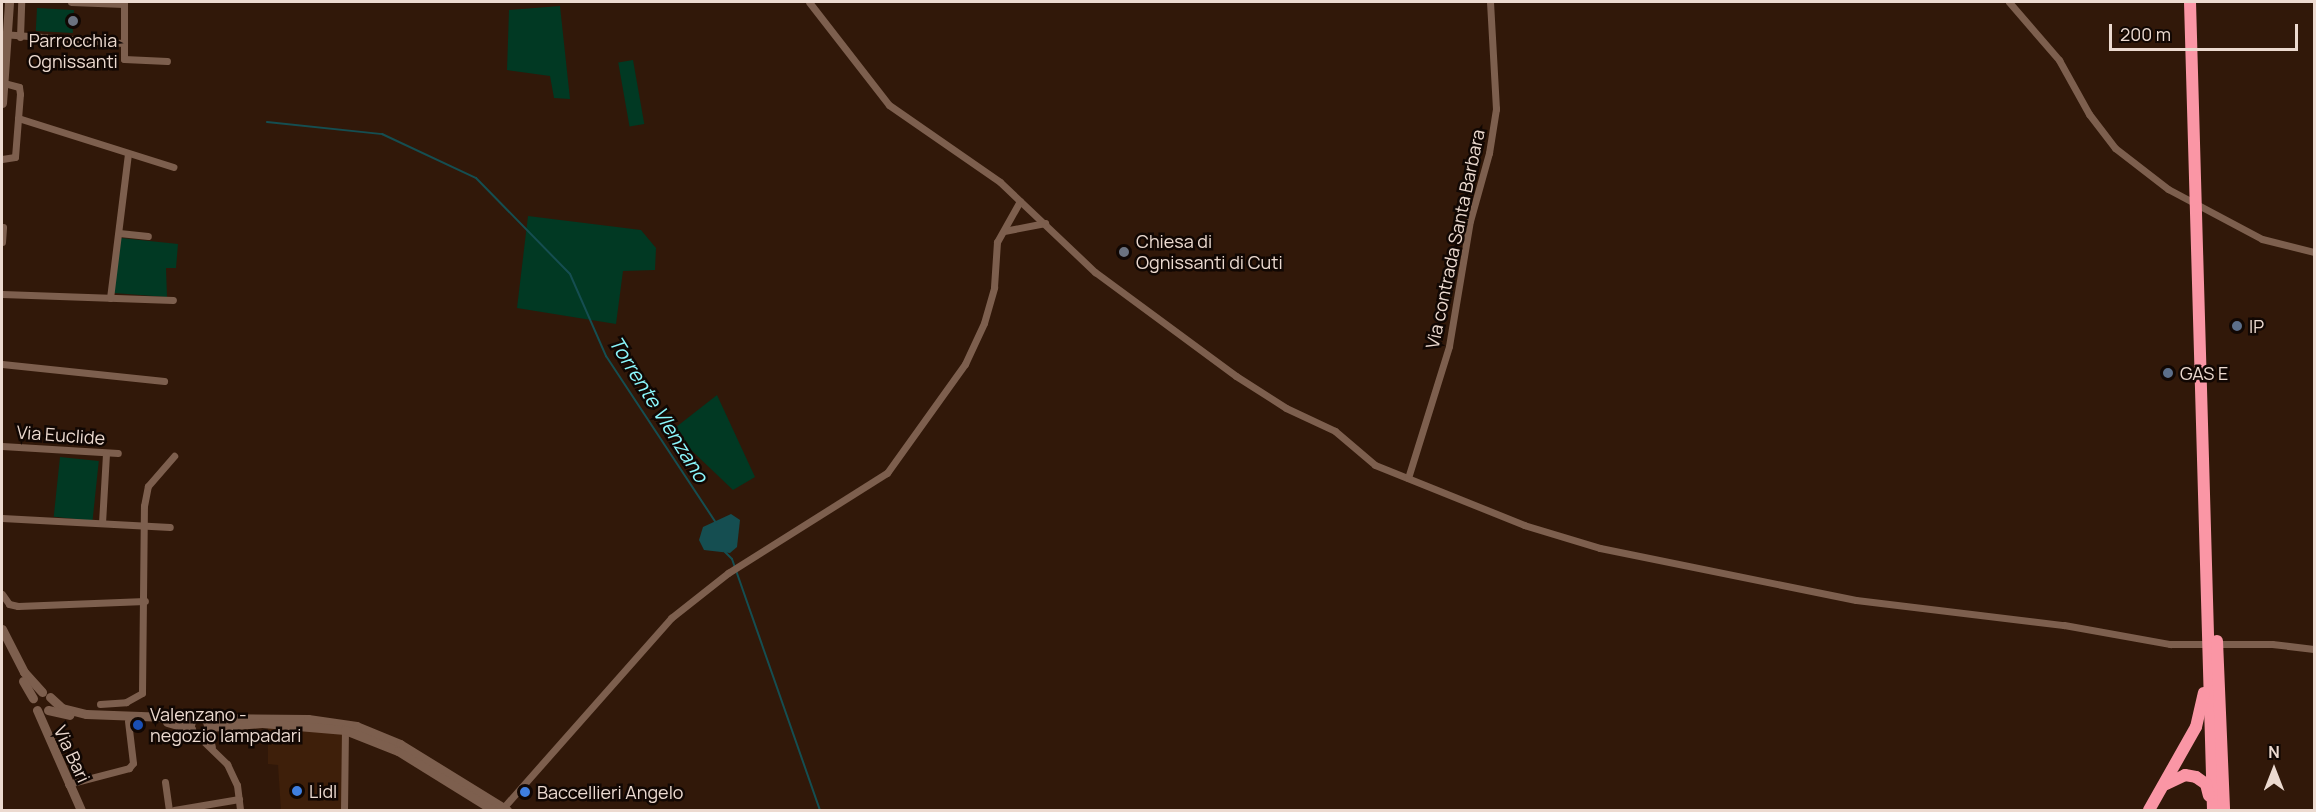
<!DOCTYPE html>
<style>
body{margin:0}
#map{position:relative;width:2316px;height:812px;overflow:hidden;background:#311809;font-family:Manrope,sans-serif}
div>[style]{position:absolute}
.built>*{inset:0;background:#3e1f0a}
.green>*{inset:0;background:#013923;transform-origin:0 0}
.water>*{inset:0;background:#154e51}
.stream>*{height:2px;margin:-1px;padding:0 1px;transform-origin:1px;border-radius:1px;background:#154e51}
.street>*{height:7px;margin:-3.5px;padding:0 3.5px;transform-origin:3.5px;border-radius:3.5px;background:#7d5f4e}
.secondary>*{height:9px;margin:-4.5px;padding:0 4.5px;transform-origin:4.5px;border-radius:4.5px;background:#7d5f4e}
.secondary>.ring{margin:-4.5px;padding:0;box-sizing:content-box;background:none;border:9px solid #7d5f4e;border-radius:50%}
.highway>*{height:12px;margin:-6px;padding:0 6px;transform-origin:6px;border-radius:6px;background:#fa96a5}
.dots>*{width:16px;height:16px;translate:-50% -50%;box-sizing:border-box;border:3px solid #110703;border-radius:50%}
span{translate:-50% -50%;white-space:nowrap;text-align:center;line-height:1.15;-webkit-text-stroke:5px #110703;paint-order:stroke}
.poi-label{font-size:18px;color:#ecdad0}
.left{translate:0 -50%;text-align:left}
.street-label{font-size:18px;color:#ecdad0}
.water-label{font-size:20px;color:#8bf7fc;font-style:italic}
.frame{position:absolute;inset:0;border:3px solid #ecdad0;pointer-events:none}
.north{position:absolute;left:2244px;top:740px;width:60px;height:60px;-webkit-text-stroke:4px #110703;paint-order:stroke;rotate:0deg;font-size:16px;font-weight:700;line-height:24px;text-align:center;color:#ecdad0}
.north::after{content:'';display:block;margin:auto;width:21px;height:27px;background:#ecdad0;clip-path:polygon(50% 0,100% 100%,50% 72%,0 100%)}
.scale{position:absolute;left:2109px;top:24px;width:189px;height:27px;box-sizing:border-box;border:3px solid #ecdad0;border-top:0;padding-left:8px;font-size:18px;line-height:21px;white-space:nowrap;color:#ecdad0;-webkit-text-stroke:4px #110703;paint-order:stroke}
</style>
<div id="map">
<div class="built">
<div style="clip-path:polygon(268px 727px,342px 733px,342px 810px,281px 810px,278px 765px,268px 764px)"></div>
</div>
<div class="green">
<div style="clip-path:polygon(560px 6px,570px 99px,554px 98px,550px 76px,507px 70px,509px 10px)"></div>
<div style="left:37px;top:8px;width:37px;height:23px;rotate:3deg"></div>
<div style="left:633px;top:60px;width:65px;height:15px;rotate:80deg"></div>
<div style="clip-path:polygon(528px 216px,641px 230px,656px 248px,655px 270px,623px 271px,616px 324px,517px 308px)"></div>
<div style="clip-path:polygon(121px 238px,178px 244px,176px 268px,166px 268px,167px 297px,114px 293px)"></div>
<div style="clip-path:polygon(717px 395px,755px 477px,733px 490px,671px 431px)"></div>
<div style="left:60px;top:457px;width:39px;height:60px;rotate:6deg"></div>
</div>
<div class="water">
<div style="clip-path:polygon(731px 514px,740px 520px,737px 547px,730px 553px,704px 550px,699px 540px,703px 527px)"></div>
</div>
<div class="stream">
<div style="left:267px;top:122px;width:116px;rotate:6deg"></div>
<div style="left:382px;top:134px;width:104px;rotate:25.1deg"></div>
<div style="left:476px;top:178px;width:134px;rotate:45.6deg"></div>
<div style="left:570px;top:274px;width:90px;rotate:66.3deg"></div>
<div style="left:606px;top:356px;width:200px;rotate:56.6deg"></div>
<div style="left:725px;top:552px;width:10px;rotate:45deg"></div>
<div style="left:732px;top:559px;width:266px;rotate:70.7deg"></div>
</div>
<div class="street">
<div style="left:71px;top:2px;width:53px;rotate:2.2deg"></div>
<div style="left:124px;top:2px;width:57px;rotate:90deg"></div>
<div style="left:124px;top:59px;width:43px;rotate:2.7deg"></div>
<div style="left:809px;top:2px;width:130px;rotate:52.2deg"></div>
<div style="left:889px;top:105px;width:135px;rotate:34.7deg"></div>
<div style="left:1000px;top:182px;width:131px;rotate:43.5deg"></div>
<div style="left:1095px;top:272px;width:175px;rotate:36.4deg"></div>
<div style="left:1236px;top:376px;width:59px;rotate:32.6deg"></div>
<div style="left:1286px;top:408px;width:54px;rotate:25.1deg"></div>
<div style="left:1335px;top:431px;width:52px;rotate:40.4deg"></div>
<div style="left:1375px;top:465px;width:161px;rotate:21.9deg"></div>
<div style="left:1524px;top:525px;width:79px;rotate:16.8deg"></div>
<div style="left:1600px;top:548px;width:261px;rotate:11.5deg"></div>
<div style="left:1856px;top:600px;width:209px;rotate:6.9deg"></div>
<div style="left:2064px;top:625px;width:108px;rotate:10.2deg"></div>
<div style="left:2170px;top:644px;width:102px"></div>
<div style="left:2272px;top:644px;width:42px;rotate:6.8deg"></div>
<div style="left:2009px;top:2px;width:77px;rotate:49.2deg"></div>
<div style="left:2059px;top:60px;width:62px;rotate:60.9deg"></div>
<div style="left:2089px;top:114px;width:43px;rotate:52.6deg"></div>
<div style="left:2115px;top:148px;width:67px;rotate:37.7deg"></div>
<div style="left:2168px;top:189px;width:106px;rotate:28deg"></div>
<div style="left:2262px;top:239px;width:54px;rotate:14deg"></div>
<div style="left:2px;top:34px;width:121px;rotate:4.3deg"></div>
<div style="left:20px;top:37px;width:35px;rotate:-88deg"></div>
<div style="left:18px;top:118px;width:163px;rotate:17.5deg"></div>
<div style="left:2px;top:159px;width:13px;rotate:-9deg"></div>
<div style="left:15px;top:157px;width:63px;rotate:-85.5deg"></div>
<div style="left:20px;top:94px;width:7px;rotate:-98deg"></div>
<div style="left:19px;top:87px;width:16px;rotate:-165deg"></div>
<div style="left:1004px;top:231px;width:42px;rotate:-11deg"></div>
<div style="left:119px;top:233px;width:29px;rotate:6deg"></div>
<div style="left:2px;top:242px;width:15px;rotate:-86deg"></div>
<div style="left:2px;top:294px;width:171px;rotate:2deg"></div>
<div style="left:110px;top:298px;width:145px;rotate:-82.9deg"></div>
<div style="left:2px;top:364px;width:163px;rotate:6deg"></div>
<div style="left:2px;top:446px;width:116px;rotate:3.5deg"></div>
<div style="left:1408px;top:478px;width:138px;rotate:-72.7deg"></div>
<div style="left:1449px;top:346px;width:127px;rotate:-80.5deg"></div>
<div style="left:1470px;top:221px;width:71px;rotate:-74.4deg"></div>
<div style="left:1489px;top:153px;width:45px;rotate:-81deg"></div>
<div style="left:1496px;top:109px;width:107px;rotate:-93.2deg"></div>
<div style="left:2px;top:518px;width:168px;rotate:3.1deg"></div>
<div style="left:102px;top:523px;width:70px;rotate:-86.7deg"></div>
<div style="left:2px;top:594px;width:12px;rotate:55deg"></div>
<div style="left:9px;top:604px;width:9px;rotate:13deg"></div>
<div style="left:18px;top:606px;width:127px;rotate:-2.3deg"></div>
<div style="left:100px;top:704px;width:26px;rotate:-4deg"></div>
<div style="left:126px;top:702px;width:18px;rotate:-29deg"></div>
<div style="left:142px;top:693px;width:187px;rotate:-89.4deg"></div>
<div style="left:144px;top:506px;width:20px;rotate:-79deg"></div>
<div style="left:148px;top:486px;width:40px;rotate:-49deg"></div>
<div style="left:208px;top:730px;width:17px;rotate:77deg"></div>
<div style="left:197px;top:735px;width:42px;rotate:44deg"></div>
<div style="left:227px;top:764px;width:23px;rotate:65deg"></div>
<div style="left:237px;top:785px;width:25px;rotate:83deg"></div>
<div style="left:165px;top:782px;width:28px;rotate:82deg"></div>
<div style="left:68px;top:784px;width:63px;rotate:-14.7deg"></div>
<div style="left:129px;top:768px;width:6px;rotate:-51deg"></div>
<div style="left:133px;top:763px;width:42px;rotate:-96.8deg"></div>
<div style="left:503px;top:808px;width:254px;rotate:-48.5deg"></div>
<div style="left:671px;top:618px;width:73px;rotate:-38.3deg"></div>
<div style="left:728px;top:573px;width:188px;rotate:-32.2deg"></div>
<div style="left:887px;top:473px;width:134px;rotate:-54.4deg"></div>
<div style="left:965px;top:364px;width:45px;rotate:-65.1deg"></div>
<div style="left:984px;top:323px;width:37px;rotate:-74deg"></div>
<div style="left:994px;top:287px;width:45px;rotate:-86.2deg"></div>
<div style="left:997px;top:242px;width:47px;rotate:-60.7deg"></div>
<div style="left:174px;top:810px;width:66px;rotate:-9.6deg"></div>
<div style="left:344px;top:810px;width:80px;rotate:-89.3deg"></div>
</div>
<div class="secondary">
<div style="left:2px;top:103px;width:101px;rotate:-86deg"></div>
<div style="left:2px;top:629px;width:48px;rotate:62.9deg"></div>
<div style="left:24px;top:672px;width:27px;rotate:48deg"></div>
<div style="left:23px;top:681px;width:20px;rotate:60deg"></div>
<div style="left:50px;top:697px;width:16px;rotate:43deg"></div>
<div style="left:62px;top:708px;width:25px;rotate:14deg"></div>
<div style="left:86px;top:714px;width:108px;rotate:2.1deg"></div>
<div style="left:37px;top:710px;width:109px;rotate:66.3deg"></div>
<div style="left:48px;top:710px;width:22px;rotate:13deg"></div>
<div class="ring" style="left:190px;top:717px;width:9px;height:9px"></div>
<div style="left:204px;top:718px;width:104px;rotate:0.6deg"></div>
<div style="left:308px;top:719px;width:49px;rotate:8.3deg"></div>
<div style="left:356px;top:726px;width:48px;rotate:22.2deg"></div>
<div style="left:400px;top:744px;width:126px;rotate:31.7deg"></div>
<div style="left:167px;top:722px;width:25px;rotate:16deg"></div>
<div style="left:209px;top:727px;width:53px;rotate:-4.3deg"></div>
<div style="left:262px;top:723px;width:83px;rotate:4.8deg"></div>
<div style="left:345px;top:730px;width:57px;rotate:21.6deg"></div>
<div style="left:398px;top:751px;width:112px;rotate:31.8deg"></div>
</div>
<div class="highway">
<div style="left:2190px;top:2px;width:808px;rotate:88.37deg"></div>
<div style="left:2217px;top:641px;width:169px;rotate:87.6deg"></div>
<div style="left:2166px;top:784px;width:21px;rotate:-25deg"></div>
<div style="left:2185px;top:775px;width:11px;rotate:10deg"></div>
<div style="left:2196px;top:777px;width:12px;rotate:35deg"></div>
<div style="left:2206px;top:784px;width:12px;rotate:76deg"></div>
<div style="left:2149px;top:810px;width:95px;rotate:-60.5deg"></div>
<div style="left:2196px;top:727px;width:35px;rotate:-77deg"></div>
</div>
<div class="dots">
<div style="left:73px;top:21px;background:#6b7280"></div>
<div style="left:1124px;top:252px;background:#6b7280"></div>
<div style="left:2237px;top:326px;background:#5c6f8a"></div>
<div style="left:2168px;top:373px;background:#5c6f8a"></div>
<div style="left:138px;top:725px;background:#1a4fb4"></div>
<div style="left:297px;top:791px;background:#3f7fe0"></div>
<div style="left:525px;top:792px;background:#3f7fe0"></div>
</div>
<div class="poi-label">
<span style="left:73px;top:51px">Parrocchia<br>Ognissanti</span>
<span class="left" style="left:1136px;top:252px">Chiesa di<br>Ognissanti di Cuti</span>
<span class="left" style="left:2249px;top:326px">IP</span>
<span class="left" style="left:2180px;top:373px">GAS E</span>
<span class="left" style="left:150px;top:725px">Valenzano -<br>negozio lampadari</span>
<span class="left" style="left:309px;top:791px">Lidl</span>
<span class="left" style="left:537px;top:792px">Baccellieri Angelo</span>
</div>
<div class="street-label">
<span style="left:1455px;top:239px;rotate:-78deg">Via contrada Santa Barbara</span>
<span style="left:61px;top:435px;rotate:4deg">Via Euclide</span>
<span style="left:72px;top:754px;rotate:65deg">Via Bari</span>
</div>
<div class="water-label">
<span style="left:659px;top:409px;rotate:58deg">Torrente Vlenzano</span>
</div>
<div class="frame"></div>
<div class="north">N</div>
<div class="scale">200 m</div>
</div>
